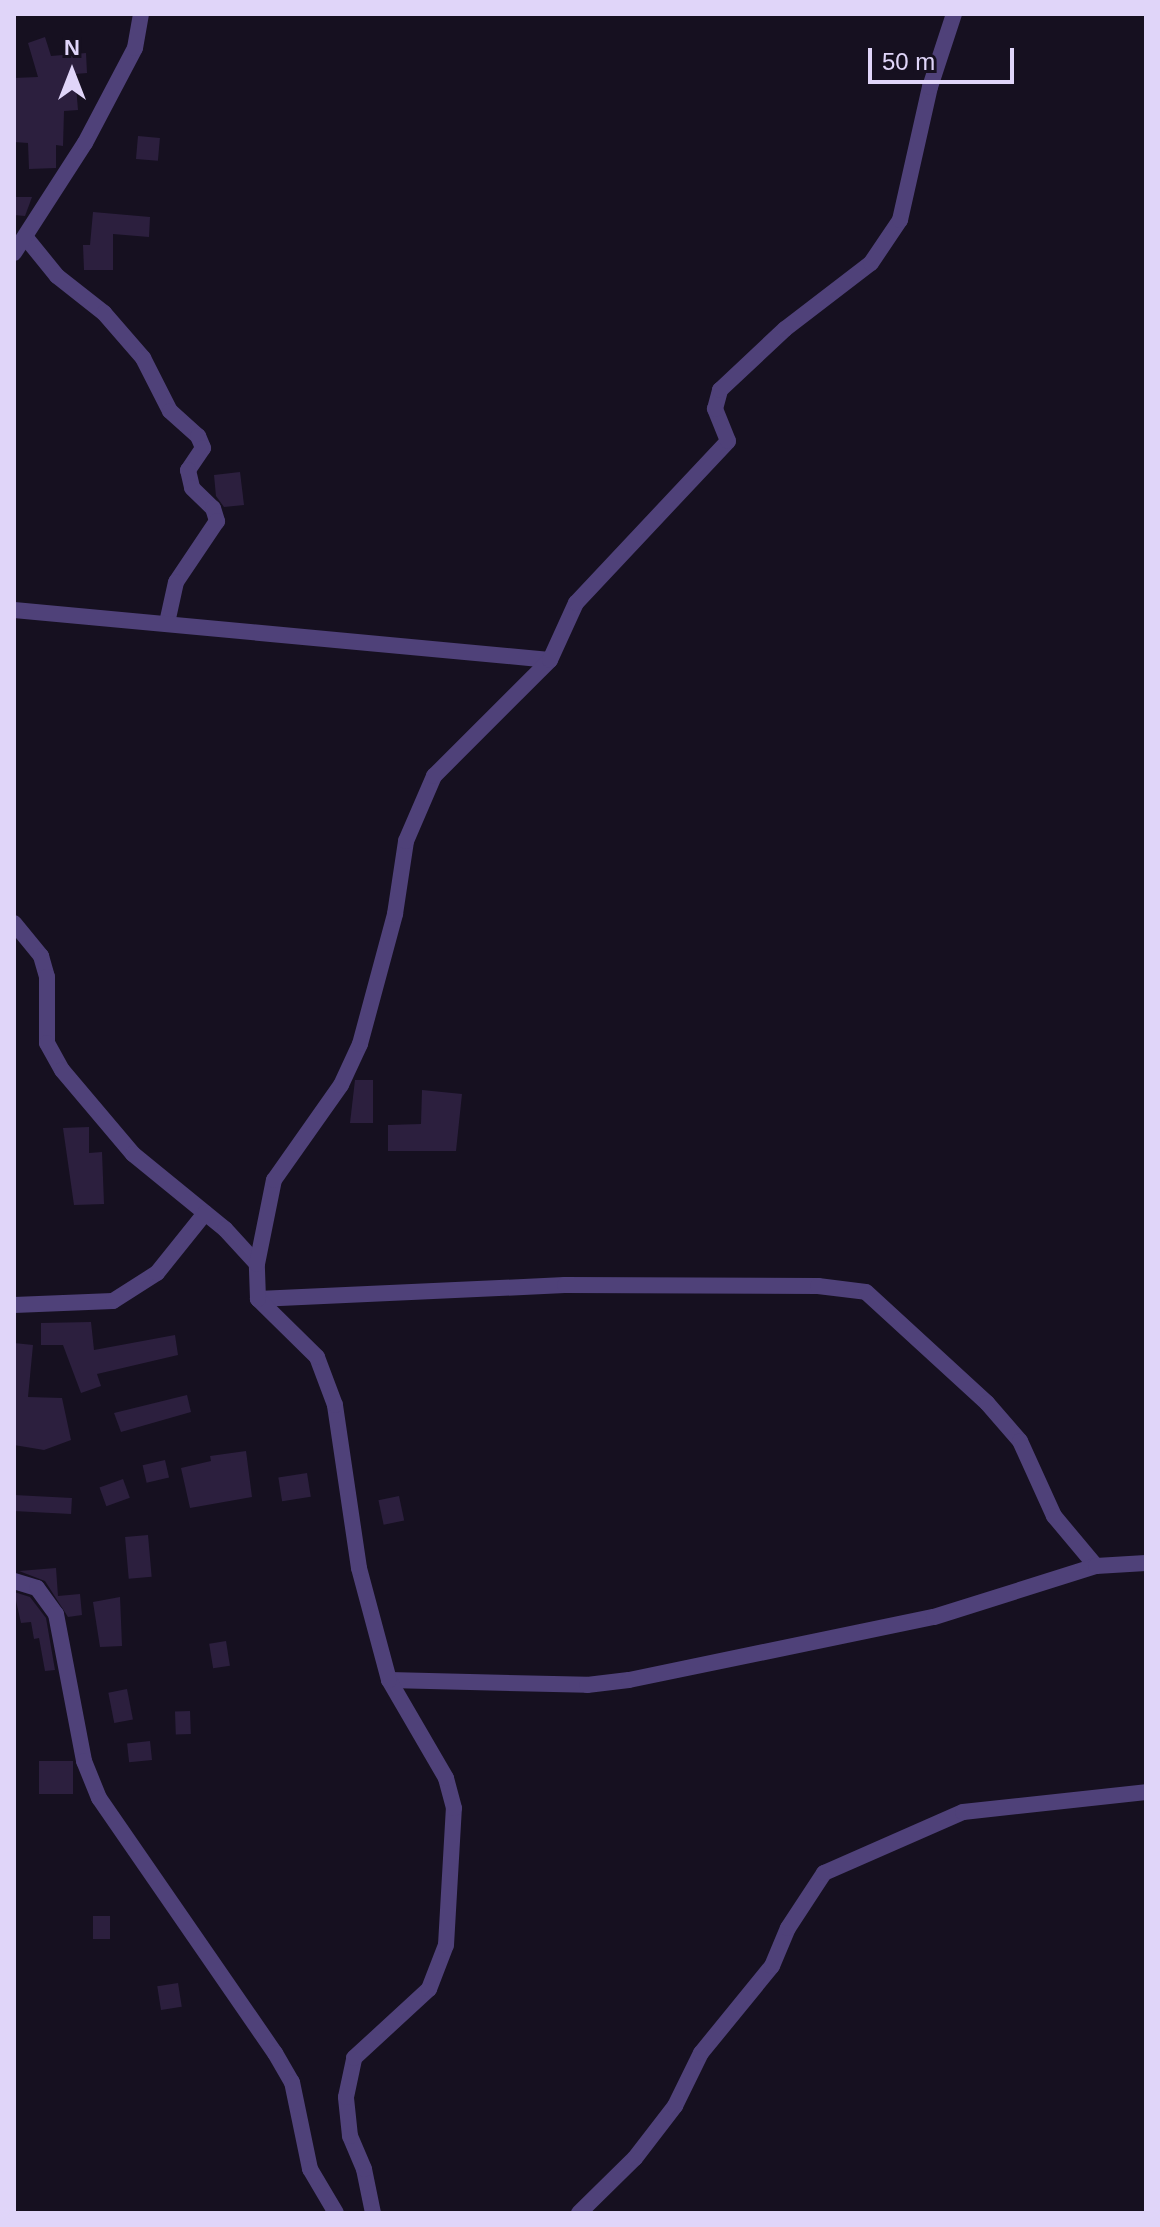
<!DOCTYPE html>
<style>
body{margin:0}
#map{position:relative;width:1160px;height:2227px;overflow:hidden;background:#161020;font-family:Arial,sans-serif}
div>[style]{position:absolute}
.building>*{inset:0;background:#2c1f3e;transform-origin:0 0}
.minor>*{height:16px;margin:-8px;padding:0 8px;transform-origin:8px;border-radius:8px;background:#4f4179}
span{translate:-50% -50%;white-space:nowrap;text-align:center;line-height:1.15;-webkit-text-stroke:8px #161020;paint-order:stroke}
.frame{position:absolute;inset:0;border:16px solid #e0d5f9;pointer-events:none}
.north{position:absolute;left:32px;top:32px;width:80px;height:80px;-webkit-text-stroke:6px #161020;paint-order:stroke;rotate:0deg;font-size:22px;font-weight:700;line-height:32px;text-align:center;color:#e0d5f9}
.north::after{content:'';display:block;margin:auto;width:28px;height:36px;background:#e0d5f9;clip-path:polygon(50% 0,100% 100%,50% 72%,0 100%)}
.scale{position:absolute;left:868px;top:48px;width:146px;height:36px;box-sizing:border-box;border:4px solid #e0d5f9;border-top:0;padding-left:10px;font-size:24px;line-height:28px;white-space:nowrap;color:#e0d5f9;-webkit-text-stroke:6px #161020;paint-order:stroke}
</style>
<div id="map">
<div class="building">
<div style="clip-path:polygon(45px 37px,51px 56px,86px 53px,87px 73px,75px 74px,78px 110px,64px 111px,63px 146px,56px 145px,56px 168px,29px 169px,28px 143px,14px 142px,14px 78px,38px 77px,28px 43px)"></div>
<div style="left:138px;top:136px;width:22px;height:23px;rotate:5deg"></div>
<div style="clip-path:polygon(14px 197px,32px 197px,25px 216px,14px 215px)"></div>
<div style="clip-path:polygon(93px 212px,150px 217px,149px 237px,113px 234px,113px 270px,84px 270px,83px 245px,90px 245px)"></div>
<div style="clip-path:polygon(240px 472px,244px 505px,224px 507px,216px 496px,214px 475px)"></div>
<div style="clip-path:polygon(355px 1080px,373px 1080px,373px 1123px,350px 1123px)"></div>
<div style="clip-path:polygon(422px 1090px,462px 1094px,456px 1151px,388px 1151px,388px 1125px,421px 1124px)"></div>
<div style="clip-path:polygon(89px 1127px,89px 1153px,102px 1152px,104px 1204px,74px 1205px,63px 1128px)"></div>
<div style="clip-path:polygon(91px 1322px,94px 1350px,175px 1335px,178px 1355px,97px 1374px,101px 1386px,81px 1393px,63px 1345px,41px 1345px,41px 1323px)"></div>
<div style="clip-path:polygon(14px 1343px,33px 1345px,28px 1397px,62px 1398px,71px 1440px,44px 1450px,14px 1445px)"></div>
<div style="clip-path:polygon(187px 1395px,191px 1412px,121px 1432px,114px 1413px)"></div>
<div style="clip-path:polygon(246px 1451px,252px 1497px,190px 1508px,181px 1468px,211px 1461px,210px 1456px)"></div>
<div style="left:165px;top:1460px;width:18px;height:23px;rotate:77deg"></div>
<div style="left:307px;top:1473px;width:24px;height:29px;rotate:81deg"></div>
<div style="left:123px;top:1479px;width:20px;height:25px;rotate:70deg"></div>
<div style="left:14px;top:1495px;width:58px;height:16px;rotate:3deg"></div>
<div style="left:399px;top:1496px;width:25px;height:21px;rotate:78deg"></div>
<div style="left:148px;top:1535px;width:42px;height:23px;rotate:85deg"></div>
<div style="clip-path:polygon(56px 1568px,58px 1596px,80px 1594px,82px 1615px,68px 1617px,45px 1581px,19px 1571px)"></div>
<div style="clip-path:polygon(14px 1592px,30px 1597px,46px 1618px,55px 1670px,45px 1671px,39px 1638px,34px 1639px,31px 1622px,21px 1623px)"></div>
<div style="clip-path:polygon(120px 1597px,122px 1646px,100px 1647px,93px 1602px)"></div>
<div style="left:226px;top:1641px;width:25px;height:17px;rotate:81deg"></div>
<div style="left:127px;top:1689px;width:31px;height:19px;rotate:79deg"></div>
<div style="left:190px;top:1711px;width:23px;height:15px;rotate:88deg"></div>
<div style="left:150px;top:1741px;width:19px;height:23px;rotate:84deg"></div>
<div style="left:39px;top:1761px;width:34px;height:33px"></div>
<div style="left:93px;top:1916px;width:17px;height:23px"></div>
<div style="left:178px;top:1983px;width:24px;height:21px;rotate:81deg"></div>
</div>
<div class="minor">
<div style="left:27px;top:239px;width:48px;rotate:51deg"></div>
<div style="left:57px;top:276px;width:60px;rotate:38.2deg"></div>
<div style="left:104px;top:313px;width:60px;rotate:49.1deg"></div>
<div style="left:143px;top:358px;width:59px;rotate:63deg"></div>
<div style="left:170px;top:411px;width:38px;rotate:42deg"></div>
<div style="left:198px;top:436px;width:13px;rotate:67deg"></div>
<div style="left:203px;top:448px;width:27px;rotate:124deg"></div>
<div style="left:188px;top:470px;width:18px;rotate:77deg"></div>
<div style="left:192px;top:488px;width:29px;rotate:44deg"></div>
<div style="left:213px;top:508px;width:14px;rotate:73deg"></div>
<div style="left:217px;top:521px;width:73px;rotate:123.9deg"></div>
<div style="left:176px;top:582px;width:42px;rotate:102.4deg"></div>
<div style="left:14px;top:253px;width:131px;rotate:-57.2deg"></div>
<div style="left:85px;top:143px;width:107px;rotate:-62.2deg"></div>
<div style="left:135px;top:48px;width:35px;rotate:-80deg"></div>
<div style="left:14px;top:610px;width:538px;rotate:5.33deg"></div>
<div style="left:14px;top:923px;width:43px;rotate:50.7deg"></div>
<div style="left:41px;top:956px;width:22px;rotate:74deg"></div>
<div style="left:47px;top:977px;width:66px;rotate:90deg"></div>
<div style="left:47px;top:1043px;width:31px;rotate:61deg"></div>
<div style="left:62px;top:1070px;width:110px;rotate:49.8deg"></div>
<div style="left:133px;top:1154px;width:119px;rotate:39.2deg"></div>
<div style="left:225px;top:1229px;width:47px;rotate:47.6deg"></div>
<div style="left:258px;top:1299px;width:307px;rotate:-2.6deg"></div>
<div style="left:565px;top:1285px;width:253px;rotate:0.2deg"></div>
<div style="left:818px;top:1286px;width:48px;rotate:7.1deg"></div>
<div style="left:866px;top:1292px;width:164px;rotate:42.5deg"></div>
<div style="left:987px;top:1403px;width:50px;rotate:49deg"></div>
<div style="left:1020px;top:1441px;width:82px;rotate:65.6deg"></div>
<div style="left:1054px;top:1516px;width:65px;rotate:50deg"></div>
<div style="left:14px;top:1305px;width:99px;rotate:-2.3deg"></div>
<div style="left:113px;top:1301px;width:52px;rotate:-32.5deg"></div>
<div style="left:157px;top:1273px;width:77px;rotate:-51.3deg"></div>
<div style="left:14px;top:1581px;width:24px;rotate:17deg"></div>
<div style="left:37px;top:1588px;width:32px;rotate:54deg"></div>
<div style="left:56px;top:1614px;width:150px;rotate:79.2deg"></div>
<div style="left:84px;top:1761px;width:40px;rotate:68deg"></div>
<div style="left:99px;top:1798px;width:310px;rotate:55.4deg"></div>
<div style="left:275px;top:2053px;width:34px;rotate:60deg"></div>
<div style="left:292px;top:2082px;width:89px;rotate:78.3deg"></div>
<div style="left:310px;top:2169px;width:51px;rotate:59.4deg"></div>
<div style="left:389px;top:1680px;width:198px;rotate:1.4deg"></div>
<div style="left:587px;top:1685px;width:42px;rotate:-6.8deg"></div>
<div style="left:629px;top:1680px;width:311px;rotate:-11.7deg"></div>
<div style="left:934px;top:1617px;width:170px;rotate:-17.5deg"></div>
<div style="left:1096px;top:1566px;width:50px;rotate:-3.4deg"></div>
<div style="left:373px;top:2213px;width:45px;rotate:-101.6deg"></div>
<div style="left:364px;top:2169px;width:36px;rotate:-113deg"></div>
<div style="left:350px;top:2136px;width:39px;rotate:-96deg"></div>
<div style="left:346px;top:2097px;width:40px;rotate:-78deg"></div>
<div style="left:354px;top:2058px;width:102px;rotate:-42.6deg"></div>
<div style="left:429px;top:1989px;width:47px;rotate:-68.9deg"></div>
<div style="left:446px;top:1945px;width:137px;rotate:-86.7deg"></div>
<div style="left:454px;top:1808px;width:31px;rotate:-105deg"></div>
<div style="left:446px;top:1778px;width:113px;rotate:-120.2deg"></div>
<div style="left:389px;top:1680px;width:116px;rotate:-105deg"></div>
<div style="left:359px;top:1568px;width:165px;rotate:-98.4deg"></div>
<div style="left:335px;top:1405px;width:51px;rotate:-110.6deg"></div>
<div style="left:317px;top:1357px;width:83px;rotate:-135.5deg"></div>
<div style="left:258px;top:1299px;width:35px;rotate:-92deg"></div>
<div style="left:257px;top:1264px;width:86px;rotate:-78.6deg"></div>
<div style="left:274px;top:1180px;width:116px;rotate:-54.8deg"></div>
<div style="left:341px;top:1085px;width:45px;rotate:-65.1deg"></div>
<div style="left:360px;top:1044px;width:135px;rotate:-74.9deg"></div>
<div style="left:395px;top:914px;width:74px;rotate:-81.4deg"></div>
<div style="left:406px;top:841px;width:71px;rotate:-66.7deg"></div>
<div style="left:434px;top:776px;width:164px;rotate:-45deg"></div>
<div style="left:550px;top:660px;width:63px;rotate:-65.5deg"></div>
<div style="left:576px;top:603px;width:222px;rotate:-46.8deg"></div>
<div style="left:728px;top:441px;width:35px;rotate:-112deg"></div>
<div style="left:715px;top:409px;width:20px;rotate:-75deg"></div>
<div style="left:720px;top:390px;width:89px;rotate:-43.2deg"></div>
<div style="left:785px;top:329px;width:108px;rotate:-37.5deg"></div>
<div style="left:871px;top:263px;width:52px;rotate:-56deg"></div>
<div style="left:900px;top:220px;width:136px;rotate:-77.3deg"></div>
<div style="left:930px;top:87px;width:77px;rotate:-71.8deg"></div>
<div style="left:579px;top:2213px;width:78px;rotate:-44.5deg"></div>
<div style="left:635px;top:2158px;width:66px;rotate:-52.4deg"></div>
<div style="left:675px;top:2106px;width:59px;rotate:-63.9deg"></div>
<div style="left:701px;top:2053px;width:112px;rotate:-50.8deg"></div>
<div style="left:772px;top:1966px;width:41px;rotate:-67.2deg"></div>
<div style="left:788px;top:1928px;width:66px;rotate:-56.8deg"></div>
<div style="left:824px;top:1873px;width:152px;rotate:-23.7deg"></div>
<div style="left:963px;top:1812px;width:184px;rotate:-6.2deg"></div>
</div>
<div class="frame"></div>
<div class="north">N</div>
<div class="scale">50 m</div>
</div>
